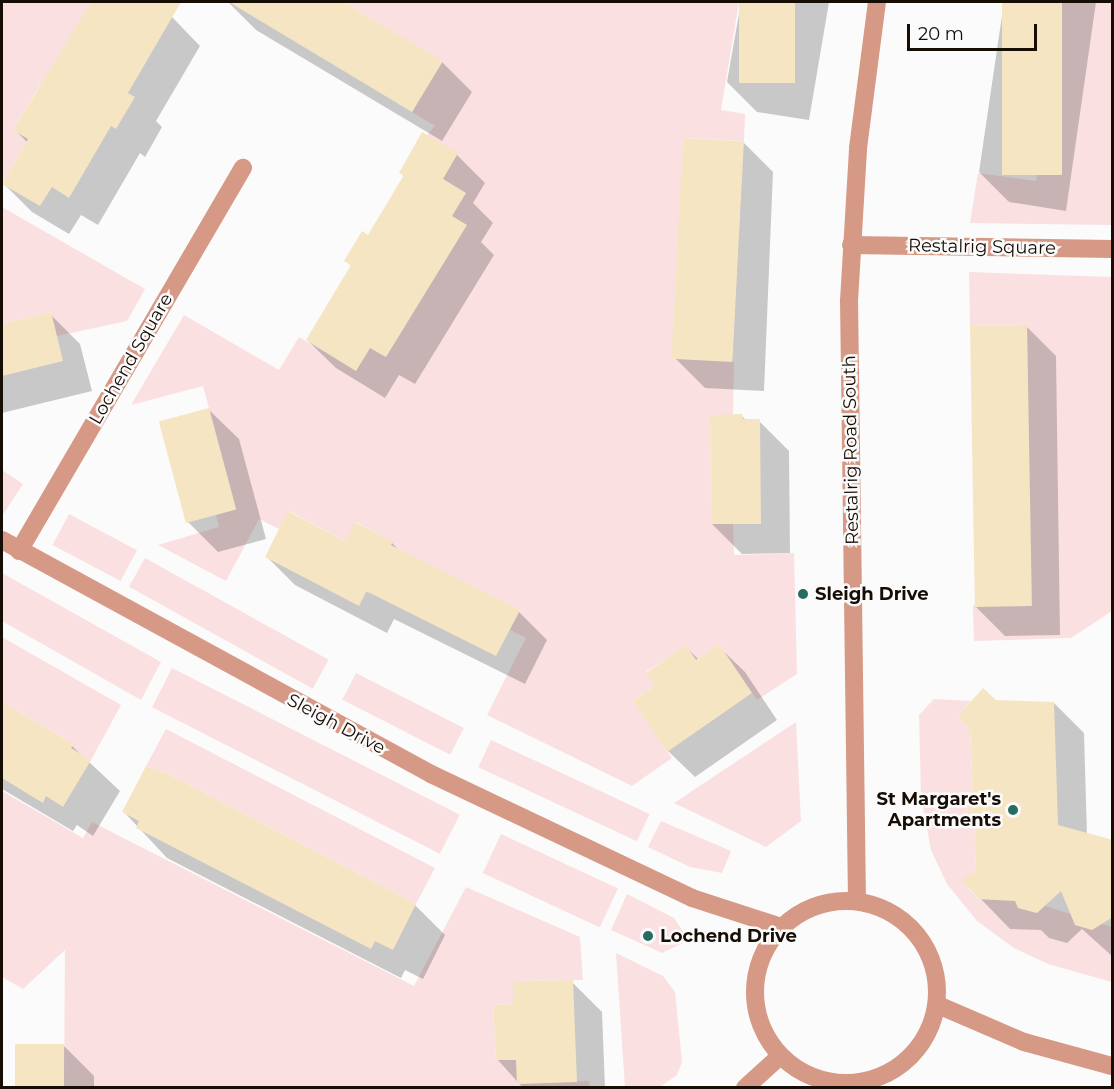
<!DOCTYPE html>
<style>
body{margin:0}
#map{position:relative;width:1114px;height:1089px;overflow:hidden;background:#fbfbfb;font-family:Montserrat,sans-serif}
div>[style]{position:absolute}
.green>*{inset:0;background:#fbe0e1;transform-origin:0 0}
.shadow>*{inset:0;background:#0003}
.building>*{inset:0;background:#f5e5c3;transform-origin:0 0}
.minor>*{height:18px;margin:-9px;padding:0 9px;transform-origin:9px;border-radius:9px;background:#d69985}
.tertiary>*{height:18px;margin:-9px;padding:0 9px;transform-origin:9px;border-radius:9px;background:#d69985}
.tertiary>.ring{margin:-9px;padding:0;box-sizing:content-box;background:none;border:18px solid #d69985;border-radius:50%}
.dots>*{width:16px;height:16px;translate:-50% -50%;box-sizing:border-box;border:3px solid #fbfbfb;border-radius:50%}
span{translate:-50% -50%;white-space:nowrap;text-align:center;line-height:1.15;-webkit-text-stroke:5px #fbfbfb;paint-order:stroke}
.street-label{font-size:18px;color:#160d05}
.poi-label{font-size:18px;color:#160d05;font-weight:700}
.left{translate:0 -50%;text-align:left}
.right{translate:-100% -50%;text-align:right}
.frame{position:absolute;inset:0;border:3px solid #160d05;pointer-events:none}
.scale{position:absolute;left:907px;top:24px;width:130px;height:27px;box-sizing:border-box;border:3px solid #160d05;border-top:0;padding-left:8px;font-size:18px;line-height:21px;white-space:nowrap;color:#160d05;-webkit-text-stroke:4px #fbfbfb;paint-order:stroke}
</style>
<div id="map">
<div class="green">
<div style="clip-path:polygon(2px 2px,91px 2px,66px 44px,54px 94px,40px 85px,13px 130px,28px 139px,2px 184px)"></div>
<div style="clip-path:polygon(343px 2px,739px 2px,721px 110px,745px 114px,744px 141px,683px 138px,674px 358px,734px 361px,733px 419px,710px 420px,711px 524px,733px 524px,734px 555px,794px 553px,797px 674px,757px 700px,719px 644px,696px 660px,686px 646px,646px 672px,655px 686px,633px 701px,672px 758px,632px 786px,487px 715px,526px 638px,510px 630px,520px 610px,372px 580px,392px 542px,356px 522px,345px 541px,289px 511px,279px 529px,259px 519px,226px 581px,158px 545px,219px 527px,216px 515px,236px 509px,203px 386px,131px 405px,184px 315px,279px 370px,299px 337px,356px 371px,370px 348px,386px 357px,414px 311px,425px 262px,439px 271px,466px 226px,452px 216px,465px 193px,443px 179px,427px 135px,435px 126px,412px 112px,442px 61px)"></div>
<div style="clip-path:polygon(1062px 2px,1112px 2px,1112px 225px,970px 223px,978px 173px,1036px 181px)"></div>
<div style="clip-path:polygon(2px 207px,145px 289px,127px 321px,57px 336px,51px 312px,2px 324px)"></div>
<div style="clip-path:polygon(969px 272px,1112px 277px,1112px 611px,1071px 638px,974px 641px,973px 607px,1029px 511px,1028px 416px,1027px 325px,970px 326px)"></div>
<div style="clip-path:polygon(2px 470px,23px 484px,2px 516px)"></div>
<div style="left:69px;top:514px;width:77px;height:35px;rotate:28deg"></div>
<div style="left:145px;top:558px;width:210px;height:33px;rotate:29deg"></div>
<div style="clip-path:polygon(2px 573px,161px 662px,141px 700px,2px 621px)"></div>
<div style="clip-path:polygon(2px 637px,121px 705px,91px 760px,71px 748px,73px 744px,2px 702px)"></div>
<div style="left:172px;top:668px;width:323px;height:44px;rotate:27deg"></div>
<div style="left:356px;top:673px;width:121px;height:30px;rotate:27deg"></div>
<div style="clip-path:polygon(934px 699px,971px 701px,957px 717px,970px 729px,973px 797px,968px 803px,968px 817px,974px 822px,976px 870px,969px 875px,968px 888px,979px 899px,992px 900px,997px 892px,1015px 898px,1018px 908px,1036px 913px,1045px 906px,1112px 927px,1112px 982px,1048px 964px,1014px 948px,977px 921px,947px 884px,931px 850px,921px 797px,919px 715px)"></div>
<div style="clip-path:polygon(796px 722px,801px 821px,766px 847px,674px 803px)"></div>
<div style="clip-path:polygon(166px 729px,435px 868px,416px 904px,170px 775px,146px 766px)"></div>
<div style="left:491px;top:740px;width:175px;height:30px;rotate:25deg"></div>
<div style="clip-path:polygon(2px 791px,83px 838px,92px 822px,414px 986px,466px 887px,580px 937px,583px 980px,513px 981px,513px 1004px,493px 1005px,496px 1060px,516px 1060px,518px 1084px,589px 1081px,590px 1087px,64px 1087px,65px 950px,23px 989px,2px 977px)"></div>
<div style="clip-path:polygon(661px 821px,731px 851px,722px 873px,690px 867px,648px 847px)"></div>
<div style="left:501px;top:834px;width:129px;height:43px;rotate:25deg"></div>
<div style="clip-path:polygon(627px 894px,674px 918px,689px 940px,662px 953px,611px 930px)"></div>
<div style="clip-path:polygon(616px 953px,663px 976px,675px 992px,682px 1062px,677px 1075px,660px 1087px,625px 1087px)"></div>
</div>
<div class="shadow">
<div style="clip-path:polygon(93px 2px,109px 11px,115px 2px,144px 2px,172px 17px,200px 46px,156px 121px,162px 127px,145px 157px,140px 153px,98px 225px,81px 215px,69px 234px,32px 212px,4px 184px,28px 143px,15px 130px)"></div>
<div style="clip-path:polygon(228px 2px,340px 2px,442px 62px,472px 92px,442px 141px,256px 30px)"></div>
<div style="clip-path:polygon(741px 2px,829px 2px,809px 120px,757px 112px,727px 82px)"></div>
<div style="clip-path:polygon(1004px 2px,1096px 2px,1066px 211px,1009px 202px,979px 172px)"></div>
<div style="clip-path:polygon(743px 142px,773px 172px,764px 391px,705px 388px,675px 358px)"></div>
<div style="clip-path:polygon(457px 155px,485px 183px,473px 203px,493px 223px,481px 242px,494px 255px,415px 384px,399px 375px,385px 398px,336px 368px,307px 340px,352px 266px,346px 261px,369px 237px,405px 177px,400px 172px)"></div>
<div style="clip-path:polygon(50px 314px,80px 344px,92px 391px,2px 413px,2px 325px)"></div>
<div style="clip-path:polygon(1026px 326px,1056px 356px,1060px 635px,1005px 636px,975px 606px)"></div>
<div style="clip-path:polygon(209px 410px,239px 439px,266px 539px,218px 552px,188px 522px)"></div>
<div style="clip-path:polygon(742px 416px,747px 421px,759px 421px,789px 451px,790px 553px,742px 554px,712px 524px)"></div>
<div style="clip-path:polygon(346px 543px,392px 543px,401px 552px,519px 612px,547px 640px,525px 684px,394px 619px,387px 633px,295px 585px,267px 557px)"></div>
<div style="clip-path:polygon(718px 646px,745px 672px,777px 720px,695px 777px,668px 751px,657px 687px,686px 647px,699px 660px)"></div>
<div style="clip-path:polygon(996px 702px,1054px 703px,1084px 733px,1087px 835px,1112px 841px,1112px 956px,1082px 929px,1067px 943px,1049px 938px,1041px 930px,1010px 929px,980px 898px,975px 797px)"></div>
<div style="clip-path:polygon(2px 703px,72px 746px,120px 791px,93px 836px,77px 825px,73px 831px,2px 789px)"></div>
<div style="clip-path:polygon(124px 812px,415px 905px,445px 935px,423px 979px,405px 970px,401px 978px,167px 858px)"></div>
<div style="clip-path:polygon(572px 982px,602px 1012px,605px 1088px,523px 1088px,497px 1059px,515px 1006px)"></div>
<div style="clip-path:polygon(64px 1046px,94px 1076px,94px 1088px,16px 1088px)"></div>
</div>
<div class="building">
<div style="clip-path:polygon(91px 2px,181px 2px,128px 93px,135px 97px,116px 129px,111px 126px,69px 198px,52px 187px,40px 206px,2px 184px,28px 139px,13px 130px)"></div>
<div style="clip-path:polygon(229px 2px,343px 2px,443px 61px,412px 112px)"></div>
<div style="left:739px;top:2px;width:56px;height:81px"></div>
<div style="left:1002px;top:2px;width:60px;height:173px"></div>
<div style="clip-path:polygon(422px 132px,458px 153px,443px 179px,466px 193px,452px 216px,467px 225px,386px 357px,370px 348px,356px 371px,306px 340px,351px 265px,344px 261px,362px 231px,368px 235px,404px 175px,399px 173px)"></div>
<div style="left:683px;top:138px;width:61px;height:221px;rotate:3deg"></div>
<div style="clip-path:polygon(51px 312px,63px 361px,2px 376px,2px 324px)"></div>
<div style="left:1027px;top:325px;width:281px;height:57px;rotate:89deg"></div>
<div style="left:209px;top:408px;width:105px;height:52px;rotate:75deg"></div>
<div style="clip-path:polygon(742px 414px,743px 419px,760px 419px,761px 524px,711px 524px,710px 415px)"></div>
<div style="clip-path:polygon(288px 511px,345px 541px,355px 522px,393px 542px,391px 545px,520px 610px,496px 656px,370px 593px,366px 592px,359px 606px,265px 557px)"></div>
<div style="clip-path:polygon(719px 644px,752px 693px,667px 752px,633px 701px,655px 686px,646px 673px,686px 645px,696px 660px)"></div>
<div style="clip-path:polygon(983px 688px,996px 700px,1054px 702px,1058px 825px,1113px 840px,1113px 917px,1092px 930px,1075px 925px,1061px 891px,1037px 913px,1018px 908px,1015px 901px,979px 899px,961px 880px,976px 870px,974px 822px,968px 817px,968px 803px,973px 797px,970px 729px,957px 717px)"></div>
<div style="clip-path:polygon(2px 702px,73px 744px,71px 748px,91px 760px,63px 807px,46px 796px,43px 803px,2px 778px)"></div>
<div style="clip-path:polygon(146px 766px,170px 775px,416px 904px,393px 950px,375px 941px,371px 949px,136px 828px,139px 821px,122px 812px)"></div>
<div style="clip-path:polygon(573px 980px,577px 1082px,517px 1084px,516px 1060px,496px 1060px,493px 1005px,513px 1004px,513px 981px)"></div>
<div style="left:15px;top:1044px;width:49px;height:44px"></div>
</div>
<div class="minor">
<div style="left:851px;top:245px;width:261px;rotate:0.9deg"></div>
<div style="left:19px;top:551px;width:444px;rotate:-59.7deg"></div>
<div style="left:745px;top:1088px;width:47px;rotate:-42.4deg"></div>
</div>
<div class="tertiary">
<div style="left:2px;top:540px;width:489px;rotate:28.6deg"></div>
<div style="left:431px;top:774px;width:289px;rotate:25.4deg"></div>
<div style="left:692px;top:898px;width:94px;rotate:18deg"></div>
<div class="ring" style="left:755px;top:901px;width:164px;height:164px"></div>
<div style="left:857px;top:901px;width:600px;rotate:-90.76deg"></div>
<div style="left:849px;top:301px;width:153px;rotate:-86.6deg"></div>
<div style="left:858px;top:148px;width:147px;rotate:-82.6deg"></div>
<div style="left:938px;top:1005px;width:94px;rotate:23.3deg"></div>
<div style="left:1024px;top:1042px;width:91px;rotate:15.3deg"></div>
</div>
<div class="dots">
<div style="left:803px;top:594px;background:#266c61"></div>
<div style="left:1013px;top:810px;background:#266c61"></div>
<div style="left:648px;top:936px;background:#266c61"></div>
</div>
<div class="street-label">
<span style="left:982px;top:247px;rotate:1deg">Restalrig Square</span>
<span style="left:131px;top:359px;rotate:-60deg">Lochend Square</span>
<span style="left:851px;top:450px;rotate:-91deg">Restalrig Road South</span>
<span style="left:336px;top:724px;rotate:28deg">Sleigh Drive</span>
</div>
<div class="poi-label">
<span class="left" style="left:815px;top:594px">Sleigh Drive</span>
<span class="right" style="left:1001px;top:810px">St Margaret's<br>Apartments</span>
<span class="left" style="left:660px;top:936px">Lochend Drive</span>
</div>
<div class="frame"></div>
<div class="scale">20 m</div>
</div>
